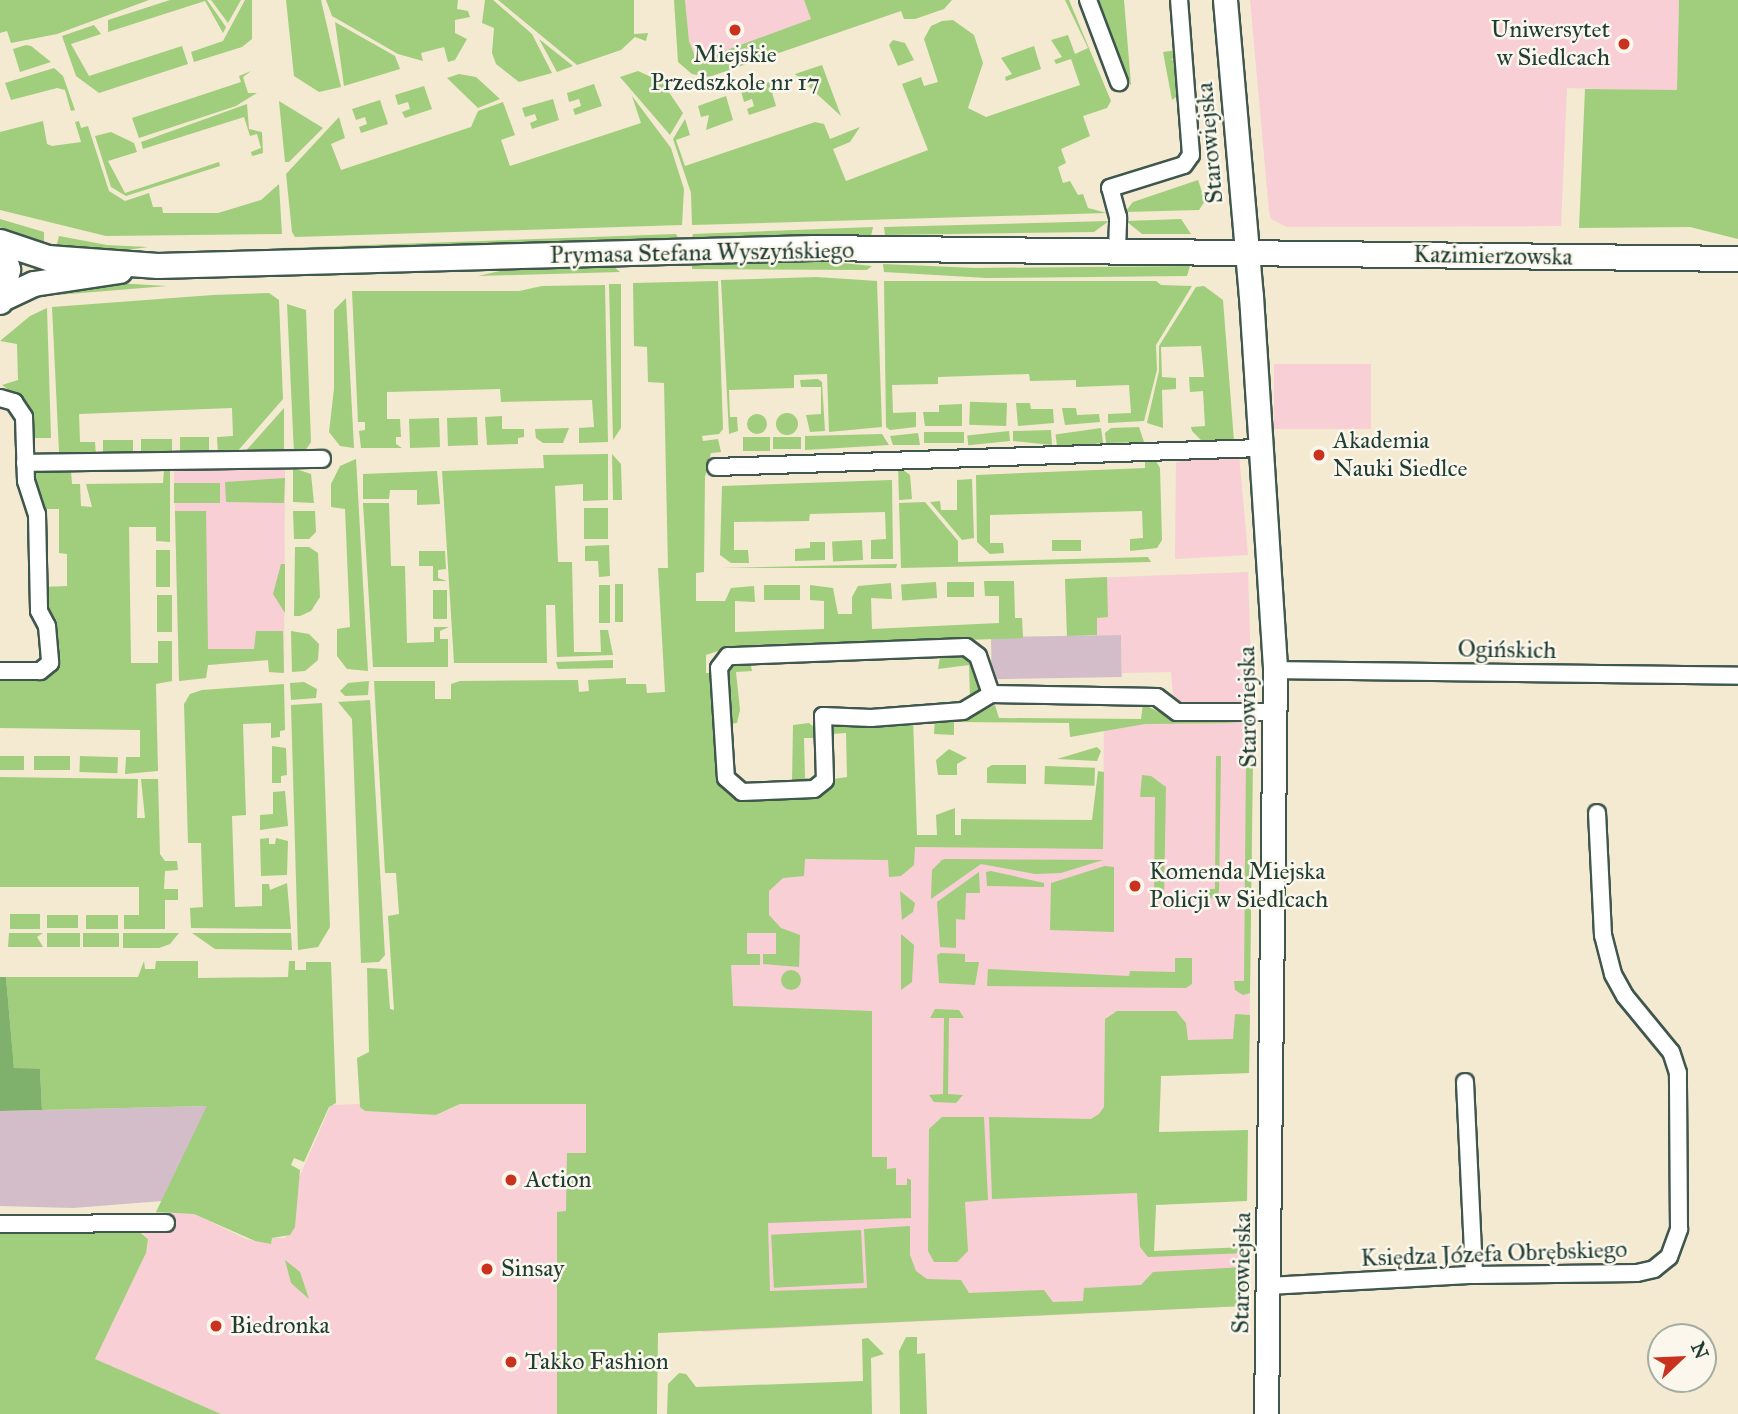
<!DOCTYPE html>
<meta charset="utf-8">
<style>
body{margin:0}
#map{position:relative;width:1738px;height:1414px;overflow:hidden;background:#f4e9d1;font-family:"IM FELL Great Primer",serif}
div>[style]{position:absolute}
.built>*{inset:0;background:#f7cfd4;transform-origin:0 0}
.industrial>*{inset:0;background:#d2bdc8;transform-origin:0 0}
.green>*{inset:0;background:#a0ce7c;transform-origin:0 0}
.round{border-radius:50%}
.forest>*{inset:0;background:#80b16c}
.roads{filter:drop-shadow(2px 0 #3f574c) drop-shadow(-2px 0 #3f574c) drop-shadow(0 2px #3f574c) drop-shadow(0 -2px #3f574c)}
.minor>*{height:16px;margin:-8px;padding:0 8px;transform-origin:8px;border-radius:8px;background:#fff}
.secondary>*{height:23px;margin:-11.5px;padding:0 11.5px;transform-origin:11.5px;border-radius:11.5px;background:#fff}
.primary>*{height:24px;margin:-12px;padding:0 12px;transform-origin:12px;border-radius:12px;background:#fff}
.dots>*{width:19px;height:19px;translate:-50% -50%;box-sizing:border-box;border:4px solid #fbf7ec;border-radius:50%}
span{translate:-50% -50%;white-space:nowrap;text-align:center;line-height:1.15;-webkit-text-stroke:5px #fbf7ec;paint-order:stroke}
.poi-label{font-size:24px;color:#1f3d34}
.right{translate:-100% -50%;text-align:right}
.left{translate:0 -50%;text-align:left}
.street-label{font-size:24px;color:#1f3d34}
.north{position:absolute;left:1647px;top:1323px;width:70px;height:70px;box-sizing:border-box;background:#fbf7ec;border:2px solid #a3ada2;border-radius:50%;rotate:67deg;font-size:19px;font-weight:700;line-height:28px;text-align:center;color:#1f3d34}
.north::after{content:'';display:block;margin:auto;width:24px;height:32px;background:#c8321e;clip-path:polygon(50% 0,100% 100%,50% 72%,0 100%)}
</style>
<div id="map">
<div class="built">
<div style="clip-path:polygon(685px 0,863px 0,697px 61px,689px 41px)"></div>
<div style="clip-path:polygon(1250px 0,1679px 0,1677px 91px,1567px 88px,1561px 226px,1287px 227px,1271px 219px,1269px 211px)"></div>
<div style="left:1274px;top:364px;width:97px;height:65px"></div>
<div style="clip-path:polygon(1239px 454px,1248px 555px,1175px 559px,1176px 462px)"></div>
<div style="clip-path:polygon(285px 467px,284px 673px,269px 672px,268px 660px,208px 665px,206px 678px,179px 681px,174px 470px)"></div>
<div style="clip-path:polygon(1248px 572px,1252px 699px,1241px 703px,1174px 705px,1171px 672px,1122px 673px,1121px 635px,1067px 636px,1065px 579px)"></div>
<div style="clip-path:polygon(1104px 719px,1253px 721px,1249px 1073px,1161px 1076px,1154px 1251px,1246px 1247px,1244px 1306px,702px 1332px,702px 1091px,693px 797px,864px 794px,865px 835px,1103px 835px)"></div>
<div style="clip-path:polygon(590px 1103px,588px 1414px,221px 1414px,94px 1359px,146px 1253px,148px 1239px,143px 1233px,156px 1212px,194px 1214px,246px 1239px,271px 1244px,272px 1238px,285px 1238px,295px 1227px,297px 1182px,331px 1105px,359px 1104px,365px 1111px,437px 1115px,460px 1104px)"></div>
</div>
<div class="industrial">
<div style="left:1121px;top:635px;width:42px;height:130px;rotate:89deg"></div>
<div style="clip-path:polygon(208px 1106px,162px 1201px,73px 1208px,0 1206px,0 1111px)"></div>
</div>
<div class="green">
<div style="clip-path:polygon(0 0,149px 0,57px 34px,11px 43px,7px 31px,0 33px)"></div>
<div style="clip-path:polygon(170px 0,207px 0,226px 27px,223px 33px,205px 1px,108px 32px,108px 20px)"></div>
<div style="clip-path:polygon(211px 0,241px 0,228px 23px)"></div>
<div style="clip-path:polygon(245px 0,252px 0,252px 39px,242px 47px,194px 62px,191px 52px,223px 41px)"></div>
<div style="clip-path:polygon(286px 0,321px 0,341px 87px,319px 92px,294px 76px)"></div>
<div style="clip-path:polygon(326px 0,458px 0,457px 9px,468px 11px,470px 17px,455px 20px,455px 33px,467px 39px,455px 60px,448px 62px,444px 47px,421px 53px,423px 61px,398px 54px,332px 16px)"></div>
<div style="clip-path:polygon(485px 0,493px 0,532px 34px,552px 73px,519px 82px,496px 64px,492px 53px,494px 28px,482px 23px)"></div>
<div style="clip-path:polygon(498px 0,634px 0,634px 34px,648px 33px,646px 41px,635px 37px,621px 50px,577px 65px)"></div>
<div style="clip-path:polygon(674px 0,685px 0,689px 41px,697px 61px,811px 19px,804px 0,952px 0,944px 9px,915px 19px,904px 19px,901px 11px,709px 77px,692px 74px,678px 62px)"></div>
<div style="clip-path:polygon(1065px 0,1069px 0,1111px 101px,1107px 108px,1083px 116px,1090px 136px,1061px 149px,1066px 163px,1058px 167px,1063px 183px,1070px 181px,1078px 195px,1083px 194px,1088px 208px,1107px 213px,692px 225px,691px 193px,673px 139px,685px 119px,690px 135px,676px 140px,685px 166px,815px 122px,824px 124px,830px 139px,860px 127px,850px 142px,833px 149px,846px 181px,928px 150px,902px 84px,921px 77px,924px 86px,938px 82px,924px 39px,931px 26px,942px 21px,953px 20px,974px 35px,983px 63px,968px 108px,986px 117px,1080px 85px,1071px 59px,1056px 64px,1054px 60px,1062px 57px,1051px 40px,1068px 35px,1075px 54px,1088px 48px)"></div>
<div style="clip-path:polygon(1096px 0,1124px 0,1131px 85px,1122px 79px)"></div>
<div style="clip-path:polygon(1679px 0,1738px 0,1738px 239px,1690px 227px,1579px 228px,1585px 89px,1677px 90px)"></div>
<div style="clip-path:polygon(335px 22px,395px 56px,400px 69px,344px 86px)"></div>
<div style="clip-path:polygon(94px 25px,101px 34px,71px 44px,89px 76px,182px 46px,188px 64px,99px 93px,76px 76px,62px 36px)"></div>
<div style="clip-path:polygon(539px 39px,573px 66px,557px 72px)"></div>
<div style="clip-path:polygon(893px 40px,905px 43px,914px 60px,898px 66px,889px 45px)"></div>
<div style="clip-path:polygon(26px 45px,31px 46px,51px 62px,20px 72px,13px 49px)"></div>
<div style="clip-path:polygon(1034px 46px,1041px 69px,1006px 81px,1005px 77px,1012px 74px,1001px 58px)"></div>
<div style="clip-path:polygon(1177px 50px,1177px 58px,1171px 59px,1177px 63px,1179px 95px,1172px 100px,1163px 52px)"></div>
<div style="clip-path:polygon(822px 65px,841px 116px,795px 74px)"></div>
<div style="clip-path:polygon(54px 68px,63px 76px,75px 110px,71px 111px,65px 90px,57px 88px,11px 100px,5px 83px)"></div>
<div style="clip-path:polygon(251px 71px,243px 77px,248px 93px,257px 93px,236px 106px,139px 138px,132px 118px,241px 82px,239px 76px)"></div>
<div style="clip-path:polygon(638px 71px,662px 82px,683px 113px,670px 135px,620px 77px)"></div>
<div style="clip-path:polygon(459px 74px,476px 77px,500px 99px,478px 108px,447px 78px)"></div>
<div style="clip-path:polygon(769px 82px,776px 106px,749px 115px,747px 109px,754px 106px,752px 99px,744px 102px,741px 91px)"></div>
<div style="clip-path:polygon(594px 84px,602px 106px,575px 115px,573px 109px,581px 106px,579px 99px,569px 102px,567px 93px)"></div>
<div style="clip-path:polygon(424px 86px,432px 109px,405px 118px,402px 112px,410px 109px,408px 102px,398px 105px,395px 95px)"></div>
<div style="clip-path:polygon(632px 96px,671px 148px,684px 189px,682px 225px,295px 237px,292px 232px,286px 174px,339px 117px,345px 138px,331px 144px,341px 170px,471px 127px,478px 111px,503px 102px,515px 135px,501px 140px,510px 166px,641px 123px)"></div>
<div style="clip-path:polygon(726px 96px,733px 120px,706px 130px,709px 115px,701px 117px,698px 106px)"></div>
<div style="clip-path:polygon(553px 99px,559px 120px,532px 129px,530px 123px,537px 120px,535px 114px,525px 117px,522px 108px)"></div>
<div style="clip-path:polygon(380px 100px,388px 124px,361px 133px,359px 127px,367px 124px,365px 117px,356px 120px,352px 109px)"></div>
<div style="clip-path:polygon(279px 101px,323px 128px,289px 162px,285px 162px)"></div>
<div style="clip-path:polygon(247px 104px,249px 129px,262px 132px,263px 153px,252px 156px,251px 152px,261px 148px,257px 134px,250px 136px,244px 117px,143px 149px,141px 142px)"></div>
<div style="clip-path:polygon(43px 121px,47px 144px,52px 146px,81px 142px,75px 122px,79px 121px,81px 128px,88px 126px,109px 191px,125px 201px,149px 193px,153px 207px,162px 207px,163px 213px,218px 213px,261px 200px,279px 184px,282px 234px,106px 236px,0 210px,0 132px)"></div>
<div style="clip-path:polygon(111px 132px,134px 143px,137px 152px,108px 161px,125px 193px,219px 162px,220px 166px,126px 196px,111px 187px,95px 136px)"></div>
<div style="clip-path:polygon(1198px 180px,1205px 201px,1199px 210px,1125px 212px,1133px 202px)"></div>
<div style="clip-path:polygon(0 219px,44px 232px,44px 251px,9px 236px,0 227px)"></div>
<div style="clip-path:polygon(1181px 219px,1191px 234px,1142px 234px,1126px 221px)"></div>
<div style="clip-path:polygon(1109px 221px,1094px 232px,885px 235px,884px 227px)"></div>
<div style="clip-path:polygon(873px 227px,871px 236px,691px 241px,693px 234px)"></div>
<div style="clip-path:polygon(676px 234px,680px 241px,283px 252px,282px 248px)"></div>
<div style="clip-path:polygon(59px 236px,107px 245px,148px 247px,107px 253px,55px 252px)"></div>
<div style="clip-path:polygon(802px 259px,872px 266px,867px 270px,692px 269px,692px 262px)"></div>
<div style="clip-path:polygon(883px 264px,976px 268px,1190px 266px,1187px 276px,987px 278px,884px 272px)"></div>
<div style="clip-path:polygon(612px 265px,620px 272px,478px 276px,518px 267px)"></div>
<div style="clip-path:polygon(816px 277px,877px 281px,882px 427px,829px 432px,827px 374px,794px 375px,794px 388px,729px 390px,730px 417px,737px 417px,738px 431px,729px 434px,721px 280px)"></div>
<div style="clip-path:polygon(718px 281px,723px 429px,719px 434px,702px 436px,703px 441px,718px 439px,721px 452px,711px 453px,705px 477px,704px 572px,696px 573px,696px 601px,725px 601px,731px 588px,754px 586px,755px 602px,735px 601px,735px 632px,824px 629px,824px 601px,810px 600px,810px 585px,833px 588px,838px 614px,852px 614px,852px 597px,858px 586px,891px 583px,892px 599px,871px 598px,872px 629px,999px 623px,999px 596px,985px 596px,984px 581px,1014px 581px,1015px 618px,1022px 618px,1023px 638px,727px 648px,706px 655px,706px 673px,715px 673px,720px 783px,731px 796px,824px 795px,833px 779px,847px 777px,846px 733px,832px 734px,834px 726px,895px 724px,913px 717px,917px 835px,937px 835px,936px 815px,955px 808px,955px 835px,961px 835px,961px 819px,1092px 820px,1098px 771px,1104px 772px,1103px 849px,915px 847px,914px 865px,901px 876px,889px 877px,888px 860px,805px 859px,804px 876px,783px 878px,769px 891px,769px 915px,781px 928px,800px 935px,799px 967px,763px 964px,763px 954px,776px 954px,776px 933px,747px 933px,747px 954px,760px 954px,760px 965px,731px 965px,733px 1006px,872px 1011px,872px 1157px,887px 1157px,887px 1169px,896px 1168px,896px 1185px,907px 1185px,907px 1178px,911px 1180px,911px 1218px,768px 1223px,770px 1291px,867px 1288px,864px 1229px,910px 1226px,910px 1255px,916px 1271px,927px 1279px,961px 1280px,969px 1293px,1044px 1290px,1053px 1302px,1083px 1301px,1084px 1288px,1141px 1285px,1153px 1272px,1245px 1267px,1244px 1306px,658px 1333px,657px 1414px,557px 1414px,557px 1212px,566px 1211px,567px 1153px,586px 1153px,586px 1104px,460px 1104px,436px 1115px,365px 1111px,360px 1107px,357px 1058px,369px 1052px,367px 968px,387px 969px,390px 1009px,394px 1010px,388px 916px,399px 914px,396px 873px,385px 873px,374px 681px,435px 681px,435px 699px,451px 699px,451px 684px,460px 681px,578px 680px,579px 692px,589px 691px,588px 680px,626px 678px,626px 684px,646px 684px,647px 693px,665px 692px,658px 568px,668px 568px,664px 383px,648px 382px,647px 347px,634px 346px,633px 283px)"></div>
<div style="clip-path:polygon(884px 281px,1156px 281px,1161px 285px,1192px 286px,1156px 345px,1157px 370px,1144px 421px,1108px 423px,1108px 414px,1131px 413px,1129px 385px,1076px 387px,1076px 380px,1030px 381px,1029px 374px,938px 377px,938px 384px,892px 385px,893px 413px,916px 412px,916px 427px,890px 430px,886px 427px)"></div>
<div style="clip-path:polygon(116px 283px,167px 286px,57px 295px,54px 289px)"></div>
<div style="clip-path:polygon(609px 284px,621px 284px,621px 428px,613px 440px)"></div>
<div style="clip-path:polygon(605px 285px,608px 442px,579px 443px,579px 428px,594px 427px,592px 400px,501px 402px,500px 389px,387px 392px,387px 419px,400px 419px,401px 437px,396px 437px,396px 444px,402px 448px,361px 448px,359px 431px,365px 430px,365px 422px,358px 422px,352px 291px,519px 291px,542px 286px)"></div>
<div style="clip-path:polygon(1204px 286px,1223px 300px,1234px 441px,1202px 441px,1192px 431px,1191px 427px,1205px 426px,1203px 391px,1190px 392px,1189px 377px,1204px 377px,1201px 346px,1161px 347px,1162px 377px,1176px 378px,1176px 389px,1162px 390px,1163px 428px,1147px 423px,1159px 371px,1159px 346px,1196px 287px)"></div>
<div style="clip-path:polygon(213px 295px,269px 293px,279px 300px,283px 399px,236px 453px,218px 454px,217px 437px,233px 436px,232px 408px,79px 414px,80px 442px,95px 442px,96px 455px,59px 452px,52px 307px)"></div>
<div style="clip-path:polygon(346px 298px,354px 448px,340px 446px,329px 432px,334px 389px,334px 310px)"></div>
<div style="clip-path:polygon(287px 304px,306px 310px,311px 442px,305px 451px,294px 453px)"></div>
<div style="clip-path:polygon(47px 308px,51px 438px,29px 438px,24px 401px,2px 385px,18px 380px,17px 344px,0 341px,30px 316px)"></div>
<div style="clip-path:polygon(818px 379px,822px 382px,825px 431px,810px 432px,806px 415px,821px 414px,821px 387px,801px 387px,800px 380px)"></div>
<div style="left:1007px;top:403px;width:23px;height:37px;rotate:92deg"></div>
<div style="clip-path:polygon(1016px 403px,1030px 403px,1031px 409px,1053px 409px,1054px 423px,1018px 426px)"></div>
<div style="clip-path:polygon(962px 404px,962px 426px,925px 426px,923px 412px,939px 412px,939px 405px)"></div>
<div style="clip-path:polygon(284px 408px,284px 453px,243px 454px)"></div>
<div style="clip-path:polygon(1062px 408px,1076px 408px,1077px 415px,1099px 414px,1100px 422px,1065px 425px)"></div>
<div class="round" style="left:776px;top:413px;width:22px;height:22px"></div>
<div class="round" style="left:747px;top:414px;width:20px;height:20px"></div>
<div style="clip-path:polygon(502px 416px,502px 429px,524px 429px,524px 437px,518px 438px,518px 444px,487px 445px,485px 417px)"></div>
<div style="left:477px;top:417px;width:28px;height:30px;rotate:88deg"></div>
<div style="left:439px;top:418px;width:29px;height:30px;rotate:88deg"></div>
<div style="clip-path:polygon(1139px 427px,1144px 442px,1106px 443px,1105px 433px,1111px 428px)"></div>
<div style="clip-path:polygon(569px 428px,563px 443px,543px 443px,536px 438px,535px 429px)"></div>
<div style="left:1101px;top:428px;width:15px;height:46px;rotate:82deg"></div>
<div style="clip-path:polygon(1051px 430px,1052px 445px,1013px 441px,1013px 431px)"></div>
<div style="left:1009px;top:431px;width:10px;height:42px;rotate:84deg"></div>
<div style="left:964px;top:432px;width:11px;height:40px;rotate:90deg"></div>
<div style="clip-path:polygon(918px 433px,920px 445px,893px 445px,890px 436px)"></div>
<div style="clip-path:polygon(882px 434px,889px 445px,805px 450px,805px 436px)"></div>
<div style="left:209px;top:437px;width:17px;height:29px;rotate:90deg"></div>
<div style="left:770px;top:437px;width:14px;height:27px;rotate:90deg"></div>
<div style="left:801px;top:437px;width:12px;height:28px;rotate:90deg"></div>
<div style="left:172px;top:439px;width:15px;height:31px;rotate:90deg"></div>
<div style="left:133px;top:440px;width:15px;height:30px;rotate:90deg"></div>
<div style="clip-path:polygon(608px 454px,608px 500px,583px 501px,583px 484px,555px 486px,558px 562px,572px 562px,574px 652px,601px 652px,600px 630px,608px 630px,613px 655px,557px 657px,555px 605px,546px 605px,547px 663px,454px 663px,442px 471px,544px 468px,543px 455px)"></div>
<div style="clip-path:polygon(612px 454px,621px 464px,622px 500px,613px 500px)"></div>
<div style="clip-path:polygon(1145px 456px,1154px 458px,1160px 468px,1162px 540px,1157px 548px,1130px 551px,1130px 539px,1143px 538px,1142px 511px,990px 515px,990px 543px,1003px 543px,1004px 553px,990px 554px,977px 542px,976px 475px,1145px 468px)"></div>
<div style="clip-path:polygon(356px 459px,368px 671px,347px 669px,337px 656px,337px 629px,350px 627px,345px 509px,331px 507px,331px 484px,340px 466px)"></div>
<div style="clip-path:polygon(898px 466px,910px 475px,912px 499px,899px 500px)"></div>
<div style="clip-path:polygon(293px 468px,311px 474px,314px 503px,293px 502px)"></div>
<div style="clip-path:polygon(164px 470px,170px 470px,170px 542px,156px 541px,156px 527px,129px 527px,131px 663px,158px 663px,158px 641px,172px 641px,172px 681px,156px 684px,158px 771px,125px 774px,126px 757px,140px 757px,140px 730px,0 728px,0 681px,44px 679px,58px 664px,57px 621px,44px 601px,43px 587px,67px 586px,67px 554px,59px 553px,59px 509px,42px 509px,31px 472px,71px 471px,72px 484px,80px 484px,81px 506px,92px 507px,86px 484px,163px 483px)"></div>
<div style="clip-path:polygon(437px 471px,440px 504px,417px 505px,417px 490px,390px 490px,389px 499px,363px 499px,363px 474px)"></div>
<div style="clip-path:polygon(285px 478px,284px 503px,226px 502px,225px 482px)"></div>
<div style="clip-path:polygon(972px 479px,974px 538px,962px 540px,930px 502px,940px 501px,941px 510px,957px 510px,957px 480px)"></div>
<div style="clip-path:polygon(892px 480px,893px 559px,871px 559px,871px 540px,886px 539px,885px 512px,810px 514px,809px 521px,734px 522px,734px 550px,748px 550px,749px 563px,731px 563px,720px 555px,722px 486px)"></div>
<div style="left:174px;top:483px;width:46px;height:20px"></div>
<div style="clip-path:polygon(925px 502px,958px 541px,958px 562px,1148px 557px,1151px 562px,901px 568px,899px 503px)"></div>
<div style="clip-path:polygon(363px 503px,389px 503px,391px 566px,405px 566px,407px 643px,434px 642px,434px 627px,449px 627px,440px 631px,440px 639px,448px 639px,448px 667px,373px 667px)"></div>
<div style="left:584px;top:508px;width:24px;height:31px"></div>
<div style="clip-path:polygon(175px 511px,206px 511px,208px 649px,254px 649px,256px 631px,283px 631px,284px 673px,269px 672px,268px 660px,208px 665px,206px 678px,179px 681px)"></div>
<div style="clip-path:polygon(293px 511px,315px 511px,316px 532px,309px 539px,294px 539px)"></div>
<div style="left:862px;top:540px;width:20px;height:30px;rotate:87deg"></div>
<div style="left:1081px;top:540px;width:11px;height:29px;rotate:90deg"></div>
<div style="clip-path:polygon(810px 542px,825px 542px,825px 560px,795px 561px,795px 549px,810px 548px)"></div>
<div style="clip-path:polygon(609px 545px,610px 576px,599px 577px,598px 561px,585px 561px,585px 546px)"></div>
<div style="clip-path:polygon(295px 547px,309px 547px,318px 553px,320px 597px,311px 611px,300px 616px,294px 616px)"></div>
<div style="left:156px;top:550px;width:14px;height:37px"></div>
<div style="clip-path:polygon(419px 551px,445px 551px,446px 569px,438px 570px,438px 578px,447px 581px,433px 581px,433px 566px,419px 566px)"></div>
<div style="clip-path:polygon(281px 564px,285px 564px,285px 613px,273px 594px)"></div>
<div style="clip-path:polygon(897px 564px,896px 568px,721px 568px)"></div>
<div style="clip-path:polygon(1107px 577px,1108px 617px,1097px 618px,1097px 635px,1067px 636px,1065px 579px)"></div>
<div style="left:936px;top:582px;width:16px;height:35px;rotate:86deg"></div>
<div style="left:947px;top:582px;width:27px;height:15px"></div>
<div style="left:615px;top:584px;width:8px;height:38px"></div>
<div style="left:599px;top:585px;width:11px;height:38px"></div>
<div style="left:800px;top:585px;width:15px;height:36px;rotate:90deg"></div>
<div style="left:433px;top:590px;width:14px;height:29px"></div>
<div style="left:157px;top:595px;width:15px;height:37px"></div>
<div style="clip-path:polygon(291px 631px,309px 634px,319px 644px,318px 660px,305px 671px,292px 672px)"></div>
<div style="clip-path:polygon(966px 654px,981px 690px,970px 698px,969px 665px,938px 669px,940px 657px)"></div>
<div style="clip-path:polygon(613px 660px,613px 668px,558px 669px,556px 662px)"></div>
<div style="clip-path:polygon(732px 660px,750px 661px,752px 671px,736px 672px,740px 710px,737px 723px,728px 724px,727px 665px)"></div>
<div style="clip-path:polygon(369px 681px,368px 695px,345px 696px,340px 691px,348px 683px)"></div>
<div style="clip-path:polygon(304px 682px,317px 689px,316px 698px,291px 700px,290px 683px)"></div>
<div style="clip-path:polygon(284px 684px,285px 730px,280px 731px,280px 737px,271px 738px,271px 723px,243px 724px,246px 815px,232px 816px,235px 907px,262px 906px,262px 884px,269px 884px,270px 890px,287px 883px,291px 929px,191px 928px,190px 908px,203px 907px,201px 843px,188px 843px,184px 704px,190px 694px,202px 690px)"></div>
<div style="clip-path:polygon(370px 700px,385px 955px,379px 962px,361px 963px,352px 719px,338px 702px)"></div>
<div style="clip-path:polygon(322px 703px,330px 927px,318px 947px,298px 950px,291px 705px)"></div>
<div style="clip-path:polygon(1143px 704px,1173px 719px,1241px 723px,1145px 724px,1070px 737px,1069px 723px,954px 722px,954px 735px,934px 734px,935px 717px,972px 717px,995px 705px,999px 718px,1141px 719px)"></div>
<div style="clip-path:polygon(809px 723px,818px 730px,818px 738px,804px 738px,805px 778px,819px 778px,792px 783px,793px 725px)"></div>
<div style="clip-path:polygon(272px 746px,286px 748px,287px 775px,281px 776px,281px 783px,272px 783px)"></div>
<div style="clip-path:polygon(1097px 747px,1101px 751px,1097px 761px,1057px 759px)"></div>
<div style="clip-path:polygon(949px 749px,967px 758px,957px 764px,957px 775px,938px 775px,936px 760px)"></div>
<div style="left:0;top:756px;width:24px;height:14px"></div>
<div style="left:34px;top:756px;width:36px;height:14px"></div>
<div style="left:80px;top:756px;width:38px;height:16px;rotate:2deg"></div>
<div style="clip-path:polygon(1216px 756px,1221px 756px,1219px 892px,1214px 899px,1204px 896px,1200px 889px,1215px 889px)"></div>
<div style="clip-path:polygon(1246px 757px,1253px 757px,1250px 993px,1243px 995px,1235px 990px,1234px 981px,1244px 981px)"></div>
<div style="clip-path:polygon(992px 765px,1026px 765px,1026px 784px,987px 783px,987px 768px)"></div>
<div style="left:1045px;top:766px;width:50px;height:18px;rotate:2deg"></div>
<div style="clip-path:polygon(1142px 775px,1151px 776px,1166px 787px,1164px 898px,1154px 898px,1155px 797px,1140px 797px)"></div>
<div style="clip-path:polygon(0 777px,138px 779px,137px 818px,145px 818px,141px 779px,158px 779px,160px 854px,165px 861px,177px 861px,178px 870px,165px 871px,164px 889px,178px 889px,178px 900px,165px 900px,165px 929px,124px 929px,124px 915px,139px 915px,139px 887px,0 887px)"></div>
<div style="clip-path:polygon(285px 791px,288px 826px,260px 830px,260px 815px,273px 814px,273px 792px)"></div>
<div style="clip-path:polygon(269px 838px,269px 844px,275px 844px,276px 838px,288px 841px,287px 875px,261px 876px,260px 839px)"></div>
<div style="clip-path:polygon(942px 860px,945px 859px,1103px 860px,1061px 873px,1035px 874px,981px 864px,931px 899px,932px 870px)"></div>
<div style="clip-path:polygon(1105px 866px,1114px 867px,1114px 932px,1050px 930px,1051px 883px)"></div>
<div style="clip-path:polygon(991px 871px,1044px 883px,1044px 887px,987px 886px,986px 872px)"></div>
<div style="clip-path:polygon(979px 872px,980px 893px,966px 893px,965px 920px,956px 919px,956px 948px,940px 947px,937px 902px)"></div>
<div style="clip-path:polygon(900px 891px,915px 903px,913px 912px,902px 920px)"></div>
<div style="left:10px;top:914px;width:30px;height:15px"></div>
<div style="left:47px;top:915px;width:31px;height:13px"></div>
<div style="left:86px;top:915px;width:32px;height:14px"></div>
<div style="clip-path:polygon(9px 933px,43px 933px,37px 937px,43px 947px,8px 947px)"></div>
<div style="left:47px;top:933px;width:33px;height:14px"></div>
<div style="left:83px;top:933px;width:36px;height:14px"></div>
<div style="clip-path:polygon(123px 933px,179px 933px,170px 944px,159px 948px,123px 948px)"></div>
<div style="clip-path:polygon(192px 933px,291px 933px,292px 950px,215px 949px)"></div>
<div style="clip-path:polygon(901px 934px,914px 945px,912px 982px,901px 990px)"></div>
<div style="clip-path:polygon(941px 953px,965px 954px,965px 962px,979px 962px,975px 985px,939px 983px,937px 955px)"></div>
<div style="clip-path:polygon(1175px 958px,1192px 958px,1192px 984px,1186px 988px,987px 986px,988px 969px,1129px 976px,1130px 971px,1175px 972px)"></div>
<div style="clip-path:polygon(144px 961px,145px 969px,155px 969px,156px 961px,198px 961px,198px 978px,288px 977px,289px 961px,295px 961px,295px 970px,306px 970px,306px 962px,331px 962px,336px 1103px,329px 1107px,304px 1162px,294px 1158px,291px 1165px,300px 1170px,295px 1227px,290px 1235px,272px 1238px,271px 1244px,255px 1241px,194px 1214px,156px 1212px,207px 1106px,42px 1110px,40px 1069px,14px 1069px,6px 977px,138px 977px)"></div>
<div class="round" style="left:781px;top:970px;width:20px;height:20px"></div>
<div style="clip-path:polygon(935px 1009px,959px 1010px,964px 1018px,949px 1018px,948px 1094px,963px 1095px,956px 1103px,934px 1102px,929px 1095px,943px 1094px,944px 1018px,930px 1018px)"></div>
<div style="clip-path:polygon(1117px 1011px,1176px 1011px,1186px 1023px,1188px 1040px,1233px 1039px,1235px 1014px,1250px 1015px,1249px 1073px,1161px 1076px,1159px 1132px,1248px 1130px,1247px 1201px,1156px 1205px,1154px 1251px,1246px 1247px,1246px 1253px,1148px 1257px,1140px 1247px,1137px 1193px,992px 1199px,989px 1117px,1091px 1119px,1099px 1114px,1104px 1107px,1105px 1019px)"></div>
<div style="clip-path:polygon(942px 1117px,984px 1117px,988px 1200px,965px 1202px,968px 1251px,957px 1262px,934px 1262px,928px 1251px,929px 1129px)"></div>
<div style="clip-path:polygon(135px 1228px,148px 1239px,146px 1253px,95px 1359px,221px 1414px,0 1414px,0 1233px)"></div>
<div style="left:861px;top:1230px;width:53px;height:90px;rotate:87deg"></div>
<div style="clip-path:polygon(285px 1260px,300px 1272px,309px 1299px,291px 1283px)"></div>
<div style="clip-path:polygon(906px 1337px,917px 1337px,917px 1354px,925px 1353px,927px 1414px,900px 1414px,899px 1351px)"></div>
<div style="clip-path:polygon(868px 1338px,884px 1354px,871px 1358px,872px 1414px,667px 1414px,668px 1384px,679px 1373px,686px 1374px,696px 1387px,863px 1381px,862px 1339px)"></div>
</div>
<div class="forest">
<div style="clip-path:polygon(0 977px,6px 977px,14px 1068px,40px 1069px,42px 1110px,0 1111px)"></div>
</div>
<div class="roads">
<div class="minor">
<div style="left:1088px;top:0;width:88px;rotate:69.3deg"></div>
<div style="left:1117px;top:251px;width:34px;rotate:-88deg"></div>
<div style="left:1118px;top:217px;width:30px;rotate:-105deg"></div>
<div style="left:1110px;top:188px;width:77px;rotate:-17.3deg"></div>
<div style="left:1184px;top:165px;width:12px;rotate:-55deg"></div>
<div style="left:1191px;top:155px;width:155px;rotate:-94.4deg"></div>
<div style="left:0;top:398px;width:15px;rotate:16deg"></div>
<div style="left:14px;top:402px;width:18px;rotate:56deg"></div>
<div style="left:24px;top:417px;width:64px;rotate:88.2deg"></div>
<div style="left:26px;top:481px;width:35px;rotate:72deg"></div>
<div style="left:37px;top:514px;width:97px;rotate:88.8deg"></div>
<div style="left:39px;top:611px;width:17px;rotate:62deg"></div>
<div style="left:47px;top:626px;width:37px;rotate:85deg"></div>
<div style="left:50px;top:663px;width:13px;rotate:141deg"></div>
<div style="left:40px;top:671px;width:40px;rotate:180deg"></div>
<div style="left:25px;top:463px;width:297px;rotate:-0.8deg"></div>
<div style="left:716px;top:467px;width:545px;rotate:-2deg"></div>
<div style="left:1275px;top:670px;width:463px;rotate:0.7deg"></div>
<div style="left:991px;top:694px;width:40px;rotate:-108.9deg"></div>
<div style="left:978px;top:656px;width:15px;rotate:-143deg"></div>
<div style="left:966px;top:647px;width:238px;rotate:177.8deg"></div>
<div style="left:728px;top:656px;width:15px;rotate:127deg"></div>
<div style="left:719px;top:668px;width:110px;rotate:86.4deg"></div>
<div style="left:726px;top:778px;width:21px;rotate:41deg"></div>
<div style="left:742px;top:792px;width:72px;rotate:-2.4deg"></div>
<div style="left:814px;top:789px;width:14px;rotate:-39deg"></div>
<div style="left:825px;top:780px;width:64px;rotate:-91.8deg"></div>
<div style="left:823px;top:716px;width:48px;rotate:2.4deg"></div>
<div style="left:871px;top:718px;width:92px;rotate:-4.4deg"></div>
<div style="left:963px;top:711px;width:33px;rotate:-31deg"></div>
<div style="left:991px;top:694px;width:166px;rotate:1deg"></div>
<div style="left:1157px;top:697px;width:25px;rotate:37deg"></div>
<div style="left:1177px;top:712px;width:99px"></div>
<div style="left:1465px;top:1082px;width:193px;rotate:87.3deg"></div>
<div style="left:0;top:1224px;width:166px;rotate:-0.3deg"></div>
<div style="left:1268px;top:1286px;width:206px;rotate:-3.1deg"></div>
<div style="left:1474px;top:1275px;width:163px;rotate:-0.7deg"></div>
<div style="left:1637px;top:1273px;width:17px;rotate:-13deg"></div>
<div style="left:1654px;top:1269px;width:19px;rotate:-39deg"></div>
<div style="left:1669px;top:1257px;width:30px;rotate:-70deg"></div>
<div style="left:1679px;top:1229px;width:156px;rotate:-90.4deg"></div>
<div style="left:1678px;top:1073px;width:22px;rotate:-108deg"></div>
<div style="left:1671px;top:1052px;width:72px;rotate:-129.4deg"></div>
<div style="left:1625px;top:996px;width:25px;rotate:-119deg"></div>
<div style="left:1613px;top:974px;width:40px;rotate:-104.4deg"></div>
<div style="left:1603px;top:935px;width:122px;rotate:-92.8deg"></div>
</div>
<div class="secondary">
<div style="left:1225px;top:0;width:297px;rotate:85deg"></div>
<div style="left:1251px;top:296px;width:375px;rotate:86.3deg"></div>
<div style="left:1275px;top:670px;width:744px;rotate:90.69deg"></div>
</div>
<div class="primary">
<div style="left:0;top:242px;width:51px;rotate:18.4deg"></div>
<div style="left:48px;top:258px;width:110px;rotate:4.2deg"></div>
<div style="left:158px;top:266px;width:656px;rotate:-1.57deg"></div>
<div style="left:814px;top:248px;width:924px;rotate:0.68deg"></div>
<div style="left:0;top:243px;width:28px;rotate:73deg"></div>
<div style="left:8px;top:270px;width:33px;rotate:104deg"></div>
<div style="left:2px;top:299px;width:35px;rotate:-25deg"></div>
<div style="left:34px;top:284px;width:87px;rotate:-8.6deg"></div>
</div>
</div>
<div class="dots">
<div style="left:735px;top:30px;background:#c8321e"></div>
<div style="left:1624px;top:44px;background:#c8321e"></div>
<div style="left:1319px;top:455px;background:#c8321e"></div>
<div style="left:1135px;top:886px;background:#c8321e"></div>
<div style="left:511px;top:1180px;background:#c8321e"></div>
<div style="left:487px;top:1269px;background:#c8321e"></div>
<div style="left:216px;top:1326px;background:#c8321e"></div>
<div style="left:511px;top:1362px;background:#c8321e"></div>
</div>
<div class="poi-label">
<span class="right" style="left:1610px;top:44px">Uniwersytet<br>w Siedlcach</span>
<span style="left:735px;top:69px">Miejskie<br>Przedszkole nr 17</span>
<span class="left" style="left:1333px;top:455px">Akademia<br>Nauki Siedlce</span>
<span class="left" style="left:1149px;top:886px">Komenda Miejska<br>Policji w Siedlcach</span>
<span class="left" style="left:525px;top:1180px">Action</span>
<span class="left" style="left:501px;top:1269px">Sinsay</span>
<span class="left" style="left:230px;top:1326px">Biedronka</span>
<span class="left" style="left:525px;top:1362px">Takko Fashion</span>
</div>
<div class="street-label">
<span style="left:1210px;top:143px;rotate:-95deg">Starowiejska</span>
<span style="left:702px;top:253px;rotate:-1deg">Prymasa Stefana Wyszyńskiego</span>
<span style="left:1493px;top:256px;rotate:1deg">Kazimierzowska</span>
<span style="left:1507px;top:650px;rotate:1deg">Ogińskich</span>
<span style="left:1248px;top:707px;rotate:-91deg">Starowiejska</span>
<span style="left:1494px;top:1254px;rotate:-2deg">Księdza Józefa Obrębskiego</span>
<span style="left:1242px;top:1273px;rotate:-89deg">Starowiejska</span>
</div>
<div class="north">N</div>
</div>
